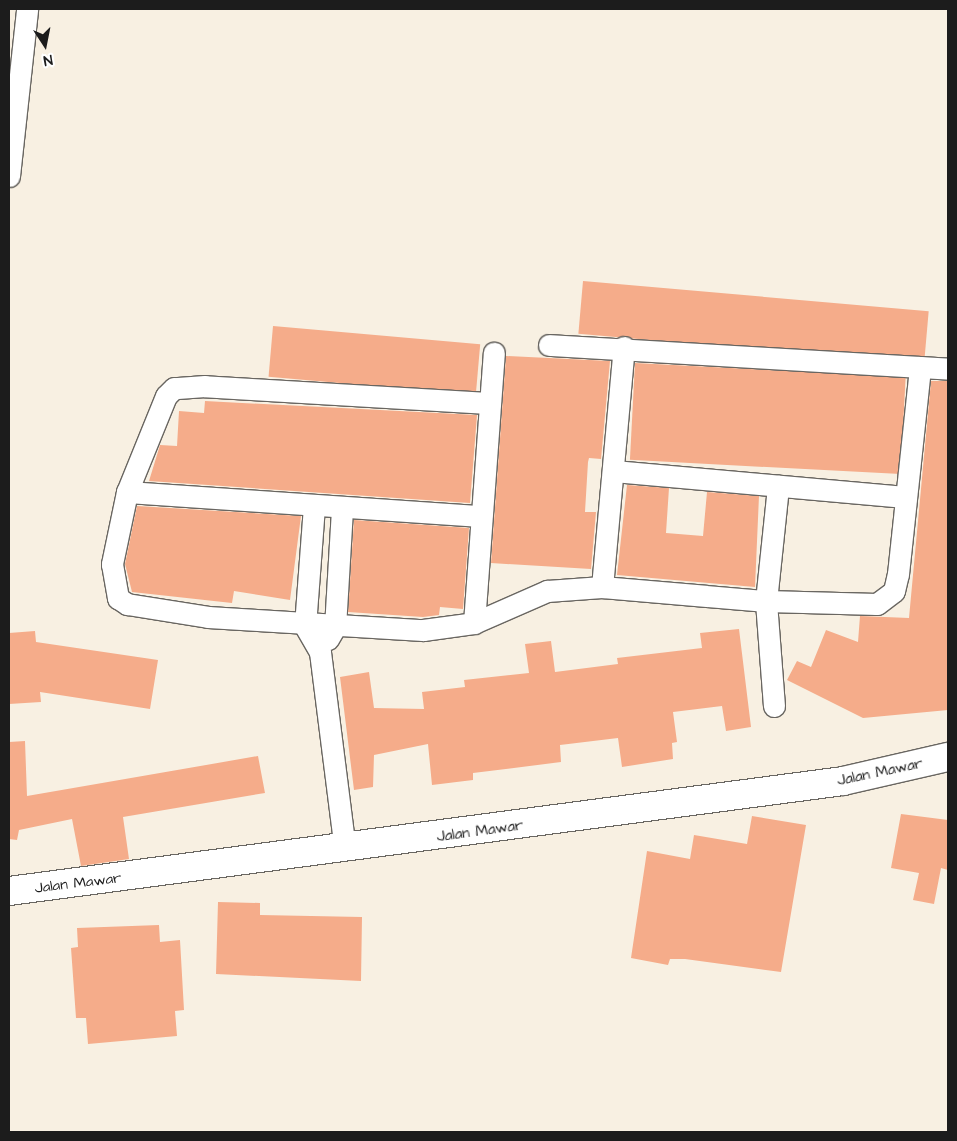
<!DOCTYPE html>
<style>
body{margin:0}
#map{position:relative;width:957px;height:1141px;overflow:hidden;background:#f8f0e2;font-family:"Architects Daughter",sans-serif}
div>[style]{position:absolute}
.building>*{inset:0;background:#f5ac8a;transform-origin:0 0}
.roads{filter:drop-shadow(1px 0 #696661) drop-shadow(-1px 0 #696661) drop-shadow(0 1px #696661) drop-shadow(0 -1px #696661)}
.street>*{height:21px;margin:-10.5px;padding:0 10.5px;transform-origin:10.5px;border-radius:10.5px;background:#fff}
.secondary>*{height:28px;margin:-14px;padding:0 14px;transform-origin:14px;border-radius:14px;background:#fff}
span{translate:-50% -50%;white-space:nowrap;text-align:center;line-height:1.15;-webkit-text-stroke:4px #fff;paint-order:stroke}
.street-label{font-size:15px;color:#1c1c1c}
.frame{position:absolute;inset:0;border:10px solid #1c1c1c;pointer-events:none}
.north{position:absolute;left:20px;top:20px;width:50px;height:50px;-webkit-text-stroke:4px #fff;paint-order:stroke;rotate:169deg;font-size:14px;font-weight:700;line-height:20px;text-align:center;color:#1c1c1c}
.north::after{content:'';display:block;margin:auto;width:18px;height:22px;background:#1c1c1c;clip-path:polygon(50% 0,100% 100%,50% 72%,0 100%)}
</style>
<div id="map">
<div class="building">
<div style="left:583px;top:281px;width:347px;height:53px;rotate:5deg"></div>
<div style="left:273px;top:326px;width:208px;height:51px;rotate:5deg"></div>
<div style="clip-path:polygon(506px 356px,610px 361px,601px 459px,589px 458px,588px 462px,585px 512px,596px 512px,591px 569px,491px 563px)"></div>
<div style="left:635px;top:363px;width:271px;height:97px;rotate:3deg"></div>
<div style="clip-path:polygon(931px 381px,948px 381px,948px 710px,863px 718px,787px 680px,797px 661px,811px 667px,826px 630px,858px 642px,860px 616px,909px 618px)"></div>
<div style="clip-path:polygon(205px 401px,477px 415px,470px 503px,149px 481px,160px 445px,177px 446px,179px 411px,204px 413px)"></div>
<div style="clip-path:polygon(627px 485px,669px 488px,666px 533px,703px 536px,707px 492px,759px 496px,755px 587px,617px 575px)"></div>
<div style="clip-path:polygon(137px 506px,301px 516px,290px 600px,234px 591px,232px 603px,132px 592px,125px 564px)"></div>
<div style="clip-path:polygon(354px 520px,469px 528px,463px 609px,440px 607px,439px 615px,423px 617px,348px 612px)"></div>
<div style="clip-path:polygon(739px 629px,751px 727px,726px 731px,722px 706px,673px 712px,677px 742px,672px 743px,673px 759px,622px 767px,618px 738px,560px 745px,561px 762px,473px 773px,473px 780px,432px 785px,428px 744px,374px 755px,373px 787px,354px 790px,340px 677px,369px 672px,374px 708px,424px 709px,422px 692px,465px 687px,464px 680px,529px 673px,525px 644px,551px 641px,555px 672px,618px 664px,617px 658px,702px 648px,700px 633px)"></div>
<div style="clip-path:polygon(35px 631px,36px 642px,158px 660px,150px 709px,40px 692px,41px 702px,9px 704px,9px 633px)"></div>
<div style="clip-path:polygon(25px 741px,27px 796px,258px 756px,265px 793px,123px 817px,129px 859px,81px 866px,72px 819px,19px 830px,17px 840px,9px 839px,9px 742px)"></div>
<div style="clip-path:polygon(901px 814px,948px 820px,948px 870px,941px 868px,934px 904px,913px 900px,919px 873px,891px 868px)"></div>
<div style="clip-path:polygon(752px 816px,806px 825px,781px 972px,685px 959px,670px 959px,668px 965px,631px 958px,647px 851px,690px 859px,694px 835px,747px 844px)"></div>
<div style="clip-path:polygon(218px 902px,260px 903px,260px 915px,362px 917px,361px 981px,216px 974px)"></div>
<div style="clip-path:polygon(159px 925px,160px 942px,180px 940px,184px 1010px,175px 1011px,177px 1036px,88px 1044px,86px 1018px,76px 1018px,71px 948px,78px 947px,77px 928px)"></div>
</div>
<div class="roads">
<div class="street">
<div style="left:9px;top:176px;width:168px;rotate:-83.8deg"></div>
<div style="left:549px;top:345px;width:400px;rotate:3.4deg"></div>
<div style="left:488px;top:403px;width:284px;rotate:-176.6deg"></div>
<div style="left:205px;top:386px;width:31px;rotate:176deg"></div>
<div style="left:174px;top:388px;width:11px;rotate:135deg"></div>
<div style="left:166px;top:396px;width:104px;rotate:112.1deg"></div>
<div style="left:127px;top:492px;width:74px;rotate:101.8deg"></div>
<div style="left:112px;top:564px;width:35px;rotate:80deg"></div>
<div style="left:118px;top:598px;width:11px;rotate:34deg"></div>
<div style="left:127px;top:604px;width:82px;rotate:9.1deg"></div>
<div style="left:208px;top:617px;width:215px;rotate:3.5deg"></div>
<div style="left:423px;top:630px;width:51px;rotate:-7.8deg"></div>
<div style="left:474px;top:623px;width:80px;rotate:-23.7deg"></div>
<div style="left:547px;top:591px;width:55px;rotate:-4.2deg"></div>
<div style="left:602px;top:587px;width:165px;rotate:4.9deg"></div>
<div style="left:766px;top:601px;width:111px;rotate:1.5deg"></div>
<div style="left:877px;top:604px;width:21px;rotate:-37deg"></div>
<div style="left:894px;top:591px;width:17px;rotate:-77deg"></div>
<div style="left:898px;top:574px;width:208px;rotate:-83.9deg"></div>
<div style="left:613px;top:471px;width:294px;rotate:5.1deg"></div>
<div style="left:127px;top:492px;width:355px;rotate:3.9deg"></div>
<div style="left:314px;top:506px;width:120px;rotate:94.3deg"></div>
<div style="left:305px;top:626px;width:30px;rotate:60deg"></div>
<div style="left:320px;top:652px;width:199px;rotate:82.8deg"></div>
<div style="left:602px;top:587px;width:241px;rotate:-84.8deg"></div>
<div style="left:474px;top:623px;width:271px;rotate:-85.8deg"></div>
<div style="left:328px;top:639px;width:14px;rotate:-60deg"></div>
<div style="left:335px;top:627px;width:118px;rotate:-86.6deg"></div>
<div style="left:774px;top:706px;width:105px;rotate:-94.4deg"></div>
<div style="left:766px;top:601px;width:116px;rotate:-84deg"></div>
</div>
<div class="secondary">
<div style="left:9px;top:891px;width:841px;rotate:-7.51deg"></div>
<div style="left:843px;top:781px;width:108px;rotate:-12.9deg"></div>
</div>
</div>
<div class="street-label">
<span style="left:880px;top:772px;rotate:-12deg">Jalan Mawar</span>
<span style="left:480px;top:831px;rotate:-8deg">Jalan Mawar</span>
<span style="left:78px;top:883px;rotate:-7deg">Jalan Mawar</span>
</div>
<div class="frame"></div>
<div class="north">N</div>
</div>
